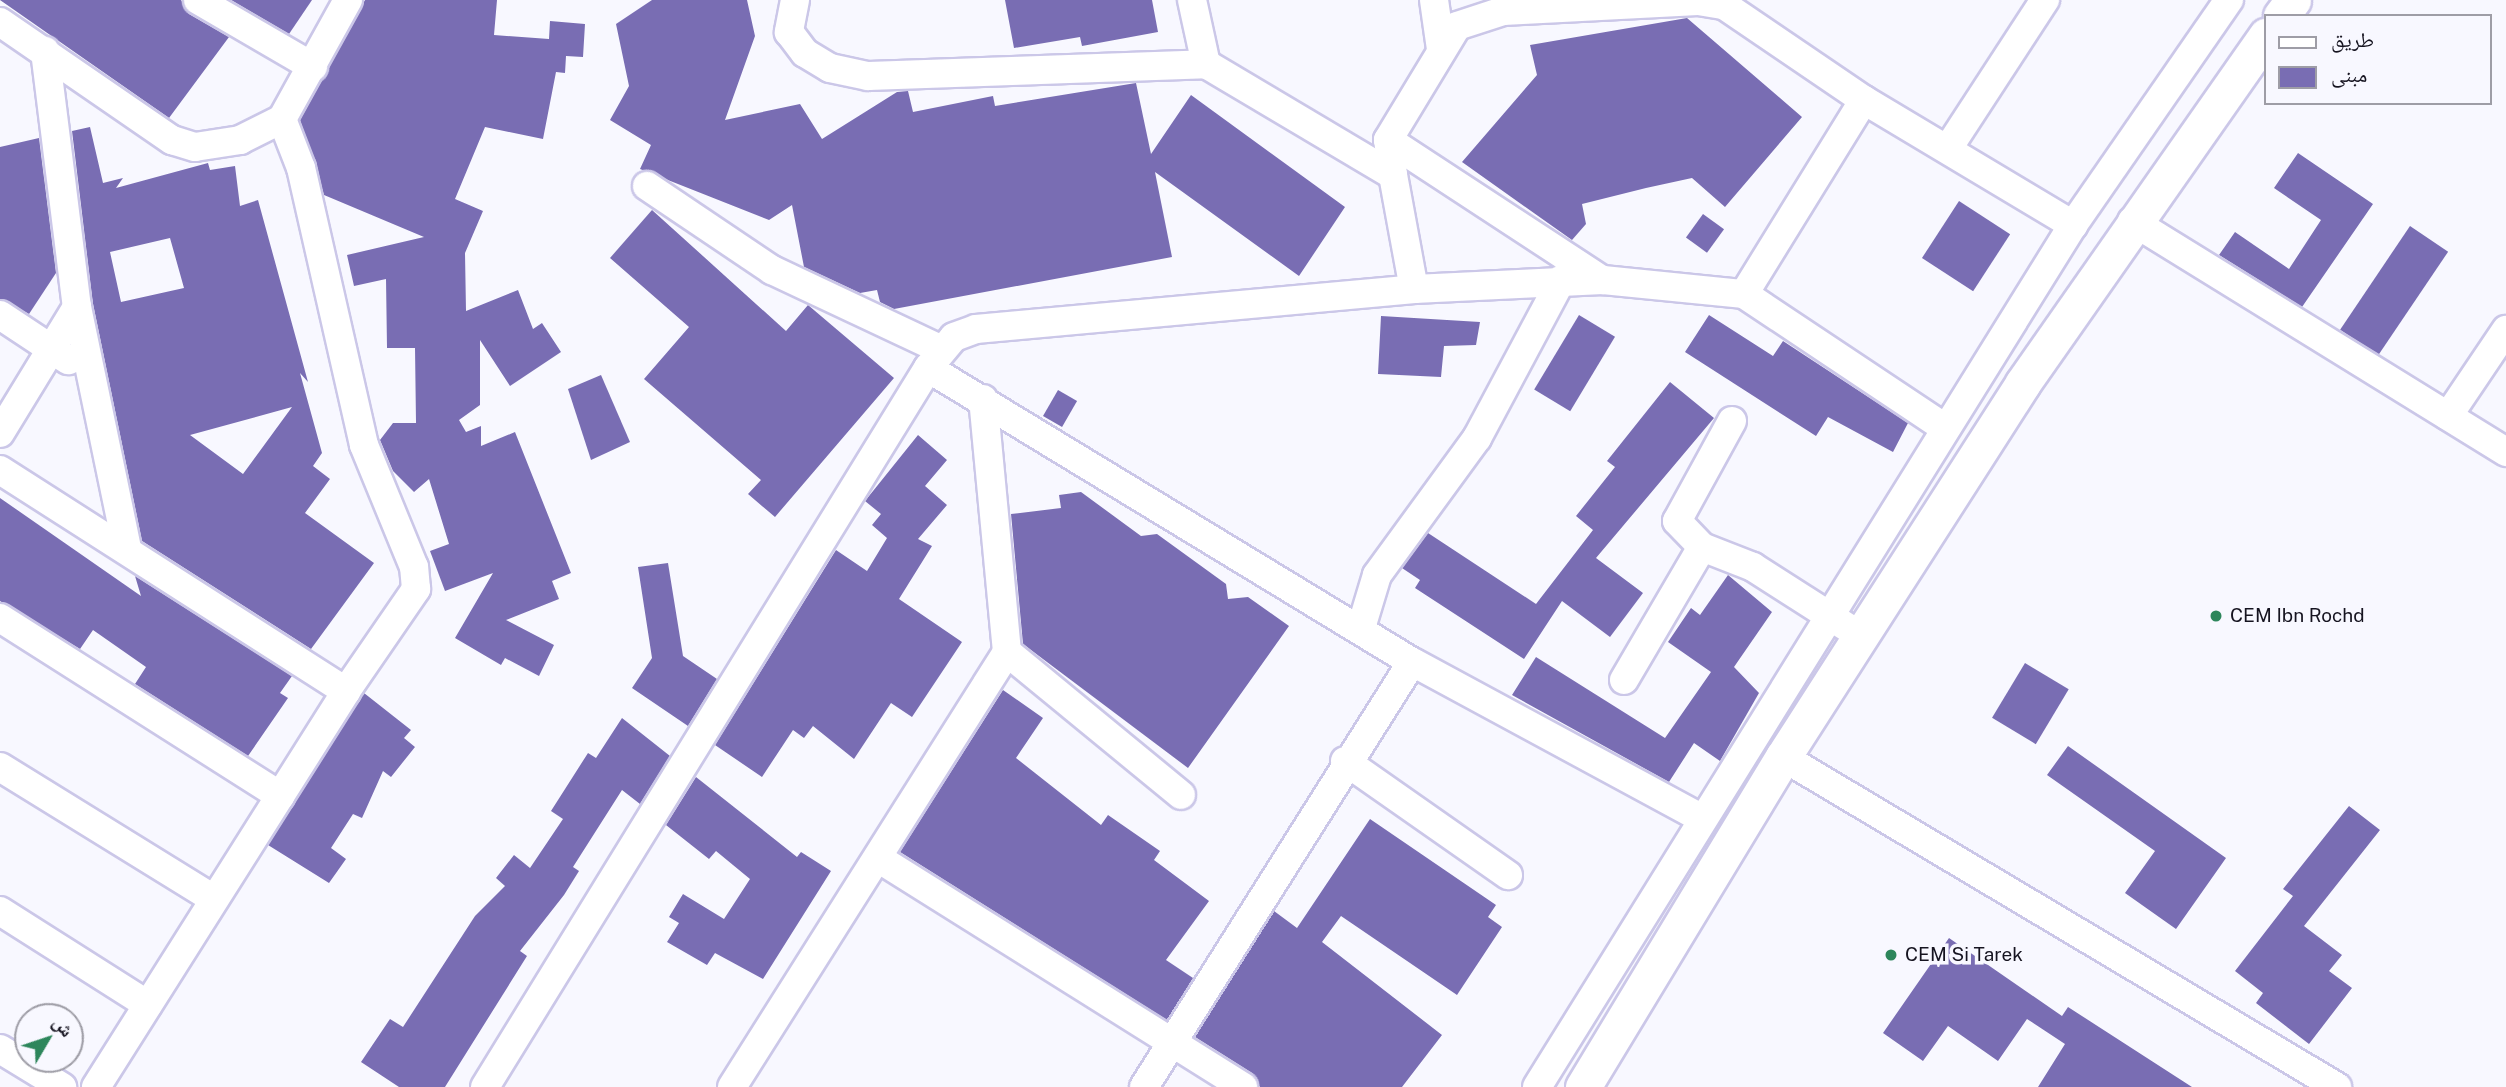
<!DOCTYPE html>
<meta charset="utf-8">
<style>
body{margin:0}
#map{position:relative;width:2506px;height:1087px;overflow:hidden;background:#f8f8ff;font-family:"Public Sans","Noto Naskh Arabic",sans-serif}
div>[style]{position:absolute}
.building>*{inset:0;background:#796db3;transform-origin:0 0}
.roads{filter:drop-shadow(2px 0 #cbc7e8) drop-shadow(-2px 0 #cbc7e8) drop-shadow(0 2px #cbc7e8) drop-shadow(0 -2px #cbc7e8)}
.minor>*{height:28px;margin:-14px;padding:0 14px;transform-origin:14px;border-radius:14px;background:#fff}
.major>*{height:35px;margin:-17.5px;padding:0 17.5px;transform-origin:17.5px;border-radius:17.5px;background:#fff}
.dots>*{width:19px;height:19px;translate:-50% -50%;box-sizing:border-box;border:4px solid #f8f8ff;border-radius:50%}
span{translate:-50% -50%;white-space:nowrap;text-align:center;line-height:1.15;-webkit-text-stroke:7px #f8f8ff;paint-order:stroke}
.poi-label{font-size:19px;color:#161420}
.left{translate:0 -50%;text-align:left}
.legend{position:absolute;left:2264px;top:14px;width:228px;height:91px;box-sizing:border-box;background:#f8f8ff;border:2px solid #9e9da6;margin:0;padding:9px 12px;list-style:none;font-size:21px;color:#161420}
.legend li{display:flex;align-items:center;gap:14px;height:35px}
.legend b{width:35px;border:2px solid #9e9da6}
.north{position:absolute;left:14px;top:1003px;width:70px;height:70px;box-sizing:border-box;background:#f8f8ff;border:2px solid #9e9da6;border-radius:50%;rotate:51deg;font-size:19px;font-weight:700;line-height:28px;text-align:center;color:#161420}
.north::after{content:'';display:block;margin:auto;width:24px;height:32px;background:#2d865b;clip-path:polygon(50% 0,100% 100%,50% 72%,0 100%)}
</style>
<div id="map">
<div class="building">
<div style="clip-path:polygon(0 0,181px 0,189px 14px,229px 37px,169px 118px)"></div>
<div style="clip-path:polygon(231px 0,312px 0,289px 34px)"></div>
<div style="clip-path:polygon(365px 0,497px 0,494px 35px,549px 39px,550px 21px,585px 24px,583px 57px,566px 56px,565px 73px,556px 72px,543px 139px,485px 127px,455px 199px,483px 211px,465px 253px,466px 311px,518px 290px,533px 329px,542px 323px,561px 352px,510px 386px,480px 340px,480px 405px,459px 420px,466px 432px,481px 426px,481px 446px,515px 432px,571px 573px,552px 581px,559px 599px,506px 620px,554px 645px,539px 676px,505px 658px,501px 665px,455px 638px,493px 573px,445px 591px,430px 551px,449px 544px,429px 479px,414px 492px,393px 471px,380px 440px,393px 423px,416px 423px,415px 348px,387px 348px,386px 279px,354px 286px,347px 255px,424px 237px,324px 195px,300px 120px)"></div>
<div style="clip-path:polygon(652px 0,747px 0,755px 36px,725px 120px,800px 104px,822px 139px,897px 92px,908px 91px,913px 112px,993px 96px,995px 106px,1136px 83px,1151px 154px,1191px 95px,1345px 207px,1299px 276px,1155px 172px,1172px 257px,894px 309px,880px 302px,877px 290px,860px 293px,804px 267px,792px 205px,769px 220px,640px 169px,651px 145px,610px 120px,629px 86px,616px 24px)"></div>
<div style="clip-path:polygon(1005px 0,1152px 0,1158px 32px,1082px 46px,1080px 37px,1014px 48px)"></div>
<div style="clip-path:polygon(1687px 18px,1802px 117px,1725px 207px,1692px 178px,1646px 188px,1582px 204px,1586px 224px,1572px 240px,1462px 162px,1537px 75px,1530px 45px)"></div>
<div style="clip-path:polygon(evenodd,90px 127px,103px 183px,123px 178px,116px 188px,208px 163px,210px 170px,235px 166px,240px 206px,258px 200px,308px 382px,300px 373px,322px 453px,313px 466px,330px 479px,305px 513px,374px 563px,311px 649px,142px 541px,93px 304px,72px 131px,90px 127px,170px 238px,184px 288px,121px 302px,110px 252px,170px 238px,90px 127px,292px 407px,243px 474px,190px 435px,292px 407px)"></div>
<div style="clip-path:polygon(39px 138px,56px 273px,29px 314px,0 299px,0 147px)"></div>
<div style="clip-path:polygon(2298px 153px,2373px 204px,2302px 307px,2219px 255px,2235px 232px,2289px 269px,2321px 220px,2274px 188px)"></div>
<div style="left:1959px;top:201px;width:61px;height:68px;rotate:33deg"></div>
<div style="clip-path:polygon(652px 210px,786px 331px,808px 305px,894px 378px,775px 517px,748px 494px,761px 480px,644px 379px,689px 327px,610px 258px)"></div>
<div style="left:1703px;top:214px;width:26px;height:29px;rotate:36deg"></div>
<div style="left:2410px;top:226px;width:46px;height:125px;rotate:34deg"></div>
<div style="left:1579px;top:315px;width:42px;height:87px;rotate:31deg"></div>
<div style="clip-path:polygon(1709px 315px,1773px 356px,1783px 341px,1908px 423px,1893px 452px,1828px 417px,1816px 436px,1685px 352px)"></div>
<div style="clip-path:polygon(1381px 316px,1480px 322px,1476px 345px,1444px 346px,1441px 377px,1378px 374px)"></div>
<div style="clip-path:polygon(601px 375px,630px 442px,591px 460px,568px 389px)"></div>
<div style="clip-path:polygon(1670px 382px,1714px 418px,1596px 558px,1643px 593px,1610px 637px,1562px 601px,1524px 659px,1415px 588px,1420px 580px,1402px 568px,1428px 533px,1536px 604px,1593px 530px,1576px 516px,1615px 467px,1607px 461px)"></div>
<div style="left:1058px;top:390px;width:22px;height:30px;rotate:30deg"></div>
<div style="clip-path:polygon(918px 435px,947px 460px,925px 486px,947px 505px,918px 539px,932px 546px,899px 599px,962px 642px,912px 717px,891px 703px,854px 759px,813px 726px,804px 738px,793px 730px,762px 777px,715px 745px,836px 550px,867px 571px,887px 538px,872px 525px,881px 514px,865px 501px)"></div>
<div style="clip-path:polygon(1081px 492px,1141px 536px,1157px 534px,1226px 584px,1228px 599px,1248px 597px,1289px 626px,1188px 768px,1023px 644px,1011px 514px,1061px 508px,1059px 495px)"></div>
<div style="clip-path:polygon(0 498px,141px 596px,135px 576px,292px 676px,280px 693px,288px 698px,248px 756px,135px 684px,146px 667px,93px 630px,80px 649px,0 601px)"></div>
<div style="clip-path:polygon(668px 563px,683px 656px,717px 679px,688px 726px,632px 688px,652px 658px,638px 567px)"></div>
<div style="clip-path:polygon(1728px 575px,1772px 612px,1734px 667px,1759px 693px,1720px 761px,1694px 743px,1669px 782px,1512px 695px,1536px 657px,1665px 738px,1711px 672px,1668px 642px,1691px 608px,1700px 615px)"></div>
<div style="left:2025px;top:663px;width:51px;height:64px;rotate:31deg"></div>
<div style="clip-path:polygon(1003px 690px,1043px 718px,1016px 758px,1101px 825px,1108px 815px,1160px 851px,1154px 860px,1209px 901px,1166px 960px,1193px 978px,1167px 1020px,900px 852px)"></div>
<div style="clip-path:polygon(364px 693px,411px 730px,404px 738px,415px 747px,391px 777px,383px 771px,362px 818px,353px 814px,331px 848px,346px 859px,329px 883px,268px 845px)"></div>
<div style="clip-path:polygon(622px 718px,670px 756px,640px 804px,622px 790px,573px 867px,579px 871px,564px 895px,520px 951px,527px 956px,445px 1087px,399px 1087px,361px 1062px,390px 1019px,403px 1027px,475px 916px,505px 886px,496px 878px,514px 855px,530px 868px,563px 819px,551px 811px,588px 753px,596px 758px)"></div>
<div style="clip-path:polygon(2068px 746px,2226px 858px,2176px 929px,2125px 893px,2155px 851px,2047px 775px)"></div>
<div style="clip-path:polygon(696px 777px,797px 857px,801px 852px,831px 871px,763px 979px,715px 953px,707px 965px,667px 942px,679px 923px,669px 917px,683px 894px,724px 919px,750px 879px,716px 851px,709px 859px,666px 825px)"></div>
<div style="clip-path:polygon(2349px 806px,2380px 830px,2304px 926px,2342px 955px,2329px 971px,2352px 988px,2309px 1044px,2256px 1003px,2263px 993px,2235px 971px,2293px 896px,2283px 889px)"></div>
<div style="clip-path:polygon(1370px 819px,1496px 905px,1488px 917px,1502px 927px,1457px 995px,1341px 916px,1322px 942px,1442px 1035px,1402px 1087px,1260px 1087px,1252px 1073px,1195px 1037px,1274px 911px,1297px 928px)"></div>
<div style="clip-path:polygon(1949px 938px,2062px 1016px,2068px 1007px,2192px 1087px,2038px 1087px,2065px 1044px,2027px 1019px,1998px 1061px,1948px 1026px,1923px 1061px,1883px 1033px)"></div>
</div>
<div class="roads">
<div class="minor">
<div style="left:198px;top:0;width:133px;rotate:30.2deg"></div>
<div style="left:795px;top:0;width:33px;rotate:101deg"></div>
<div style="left:789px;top:32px;width:26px;rotate:53deg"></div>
<div style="left:805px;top:53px;width:29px;rotate:31deg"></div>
<div style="left:830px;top:68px;width:39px;rotate:12deg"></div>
<div style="left:868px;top:76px;width:338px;rotate:-2deg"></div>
<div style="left:1206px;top:64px;width:217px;rotate:30.7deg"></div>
<div style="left:1393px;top:175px;width:116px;rotate:79.6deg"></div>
<div style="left:1192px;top:0;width:66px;rotate:77.7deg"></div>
<div style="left:1434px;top:0;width:49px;rotate:81.9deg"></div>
<div style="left:0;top:22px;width:209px;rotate:34.5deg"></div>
<div style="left:172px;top:140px;width:24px;rotate:17deg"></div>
<div style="left:195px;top:147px;width:46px;rotate:-8.8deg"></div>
<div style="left:240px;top:140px;width:47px;rotate:-26.6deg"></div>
<div style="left:282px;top:119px;width:136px;rotate:-61deg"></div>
<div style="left:45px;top:51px;width:258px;rotate:82.9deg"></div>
<div style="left:77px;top:307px;width:247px;rotate:78.3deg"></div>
<div style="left:1388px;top:140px;width:256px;rotate:33.2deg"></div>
<div style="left:1949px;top:147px;width:176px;rotate:-56.9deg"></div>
<div style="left:1393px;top:175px;width:35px;rotate:-98deg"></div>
<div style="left:1388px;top:140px;width:133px;rotate:-58.8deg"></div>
<div style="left:1457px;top:26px;width:48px;rotate:-18.1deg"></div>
<div style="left:1503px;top:11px;width:195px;rotate:-2.9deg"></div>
<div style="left:1698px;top:1px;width:26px;rotate:9deg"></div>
<div style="left:1724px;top:5px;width:169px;rotate:34.2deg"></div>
<div style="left:1864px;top:100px;width:244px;rotate:30.9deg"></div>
<div style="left:647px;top:186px;width:151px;rotate:33.9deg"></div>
<div style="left:772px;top:270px;width:186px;rotate:25.2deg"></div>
<div style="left:2132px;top:221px;width:440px;rotate:31.7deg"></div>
<div style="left:1744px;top:294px;width:228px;rotate:-58.3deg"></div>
<div style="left:0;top:315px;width:82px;rotate:33.5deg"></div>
<div style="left:2448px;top:416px;width:104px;rotate:-56deg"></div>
<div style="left:1732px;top:421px;width:114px;rotate:118.8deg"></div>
<div style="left:1677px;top:521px;width:36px;rotate:46deg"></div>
<div style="left:1702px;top:547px;width:55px;rotate:21.4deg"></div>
<div style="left:1753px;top:567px;width:128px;rotate:32.6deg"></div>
<div style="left:0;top:433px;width:148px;rotate:-58.6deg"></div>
<div style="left:0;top:470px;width:411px;rotate:32.6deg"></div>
<div style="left:346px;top:691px;width:124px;rotate:-55.5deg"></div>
<div style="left:416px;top:589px;width:22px;rotate:-95deg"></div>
<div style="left:414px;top:567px;width:132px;rotate:-112.3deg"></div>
<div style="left:364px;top:445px;width:284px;rotate:-102.8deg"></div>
<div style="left:301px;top:168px;width:53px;rotate:-111.2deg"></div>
<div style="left:0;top:618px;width:332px;rotate:32.4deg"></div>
<div style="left:1361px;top:628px;width:55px;rotate:-73.2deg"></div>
<div style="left:1377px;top:575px;width:170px;rotate:-53.9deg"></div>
<div style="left:1477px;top:438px;width:180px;rotate:-61.9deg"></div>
<div style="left:1007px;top:652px;width:225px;rotate:39.4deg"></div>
<div style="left:1624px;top:680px;width:154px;rotate:-59.6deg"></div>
<div style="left:1783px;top:757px;width:645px;rotate:30.78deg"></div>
<div style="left:1345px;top:761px;width:199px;rotate:35deg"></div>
<div style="left:0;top:767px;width:251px;rotate:31.7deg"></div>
<div style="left:1701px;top:818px;width:328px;rotate:-151.6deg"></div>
<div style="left:1412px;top:662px;width:566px;rotate:-148.72deg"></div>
<div style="left:928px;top:368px;width:40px;rotate:-50deg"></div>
<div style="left:954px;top:337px;width:23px;rotate:-20deg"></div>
<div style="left:976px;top:329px;width:440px;rotate:-5.2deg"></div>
<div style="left:1414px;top:289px;width:189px;rotate:-2.7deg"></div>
<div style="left:1603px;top:280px;width:142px;rotate:5.7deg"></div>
<div style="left:1744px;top:294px;width:242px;rotate:33.7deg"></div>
<div style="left:878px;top:858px;width:431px;rotate:32.1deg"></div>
<div style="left:0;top:911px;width:175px;rotate:32.4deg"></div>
<div style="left:0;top:1049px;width:73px;rotate:31.5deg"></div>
<div style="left:96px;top:1087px;width:468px;rotate:-57.7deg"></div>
<div style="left:485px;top:1087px;width:845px;rotate:-58.36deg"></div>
<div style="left:732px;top:1087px;width:515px;rotate:-57.7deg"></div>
<div style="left:1007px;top:652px;width:254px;rotate:-95.4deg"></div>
<div style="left:1144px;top:1087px;width:502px;rotate:-57.76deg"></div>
<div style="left:1537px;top:1087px;width:1015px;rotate:-58.13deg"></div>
<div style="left:2073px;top:225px;width:274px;rotate:-55.3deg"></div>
</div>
<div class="major">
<div style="left:2281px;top:16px;width:20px;rotate:-53deg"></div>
<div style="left:1583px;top:1087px;width:386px;rotate:-58.8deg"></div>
<div style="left:1783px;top:757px;width:444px;rotate:-57.3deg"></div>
<div style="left:2023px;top:383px;width:424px;rotate:-55deg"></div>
</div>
</div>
<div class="dots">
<div style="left:2216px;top:616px;background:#2d865b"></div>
<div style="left:1891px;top:955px;background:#2d865b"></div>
</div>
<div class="poi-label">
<span class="left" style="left:2230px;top:616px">CEM Ibn Rochd</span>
<span class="left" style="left:1905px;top:955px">CEM Si Tarek</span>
</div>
<ul class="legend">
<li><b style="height:9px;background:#fff"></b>طريق</li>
<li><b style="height:19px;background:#796db3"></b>مبنى</li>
</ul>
<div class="north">ش</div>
</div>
